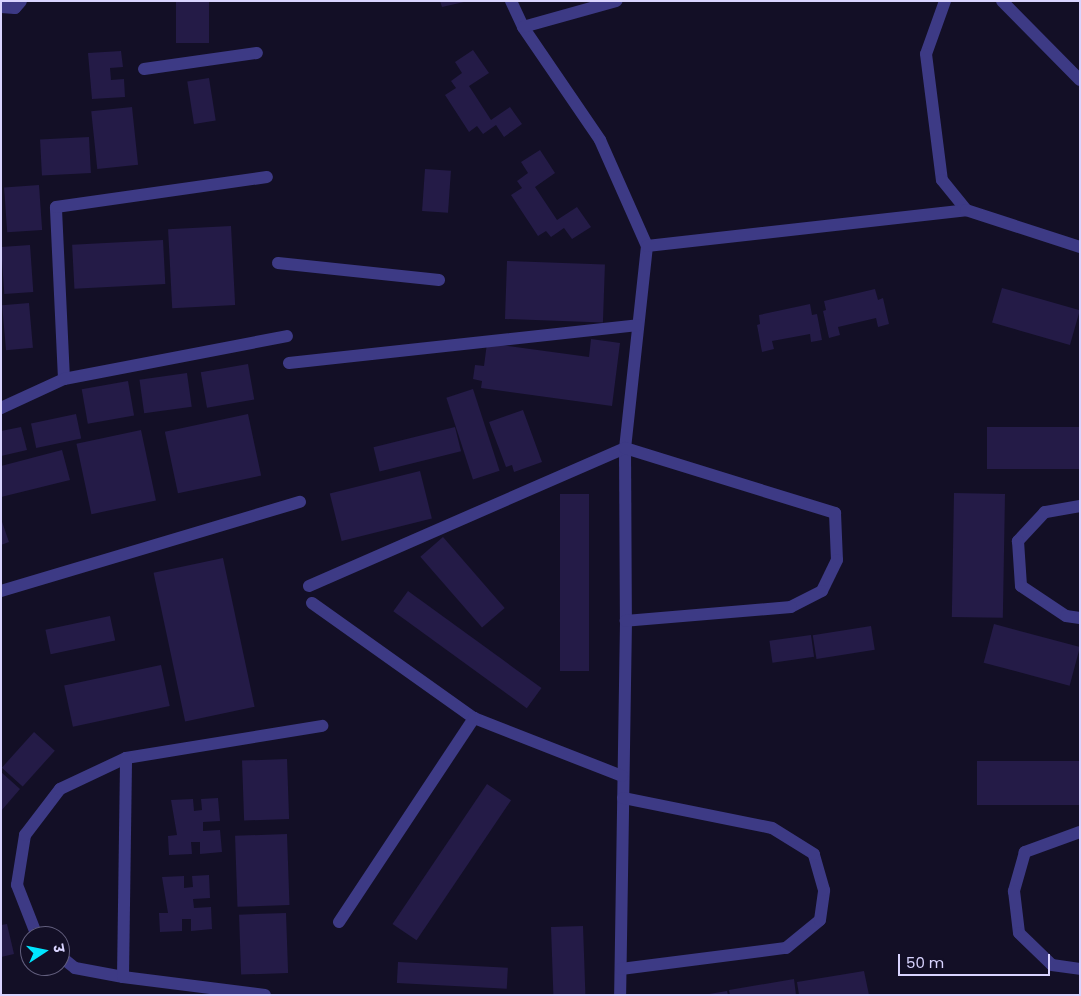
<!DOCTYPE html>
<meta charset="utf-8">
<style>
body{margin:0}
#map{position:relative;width:1081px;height:996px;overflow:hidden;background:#130f26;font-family:Poppins,"Noto Sans Devanagari",sans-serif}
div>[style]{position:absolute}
.building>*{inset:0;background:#241b47;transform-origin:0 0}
.street>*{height:12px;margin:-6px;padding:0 6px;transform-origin:6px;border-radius:6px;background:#3d3a85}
span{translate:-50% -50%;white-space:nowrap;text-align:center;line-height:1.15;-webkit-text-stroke:4.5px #130f26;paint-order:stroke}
.frame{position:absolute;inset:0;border:2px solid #d9d4ff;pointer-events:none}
.north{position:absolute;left:20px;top:926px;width:50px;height:50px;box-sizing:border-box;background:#130f26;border:1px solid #625e7d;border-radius:50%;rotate:79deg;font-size:14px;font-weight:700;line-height:20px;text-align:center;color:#d9d4ff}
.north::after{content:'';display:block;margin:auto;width:18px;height:22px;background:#00e5ff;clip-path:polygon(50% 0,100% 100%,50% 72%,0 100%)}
.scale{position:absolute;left:898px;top:954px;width:152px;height:22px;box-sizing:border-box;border:2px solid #d9d4ff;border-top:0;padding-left:6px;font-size:15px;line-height:18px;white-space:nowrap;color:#d9d4ff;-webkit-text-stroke:4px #130f26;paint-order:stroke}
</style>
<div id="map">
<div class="building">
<div style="left:176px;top:1px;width:33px;height:42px"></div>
<div style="clip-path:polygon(440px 1px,464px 1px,464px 2px,442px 7px)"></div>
<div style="clip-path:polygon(473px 50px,489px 73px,469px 86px,491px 120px,510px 107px,522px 124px,504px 137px,496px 125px,483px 134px,477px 126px,469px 132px,445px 95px,456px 88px,451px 81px,462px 73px,455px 62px)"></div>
<div style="clip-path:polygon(121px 51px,123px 67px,110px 68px,111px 80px,124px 79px,125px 97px,92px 99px,88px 53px)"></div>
<div style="left:209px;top:78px;width:43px;height:22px;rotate:81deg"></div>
<div style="left:132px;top:107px;width:58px;height:41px;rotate:84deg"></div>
<div style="left:89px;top:137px;width:36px;height:49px;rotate:87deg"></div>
<div style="clip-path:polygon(540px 150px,555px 173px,535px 187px,557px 220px,577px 207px,591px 227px,572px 239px,564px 228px,551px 237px,546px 231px,538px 236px,511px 195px,522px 188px,517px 181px,528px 173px,521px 162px)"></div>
<div style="left:425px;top:169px;width:26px;height:42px;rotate:4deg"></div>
<div style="left:39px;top:185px;width:45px;height:35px;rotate:86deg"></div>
<div style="left:231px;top:226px;width:79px;height:63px;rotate:87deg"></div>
<div style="left:163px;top:240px;width:44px;height:91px;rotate:87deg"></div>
<div style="left:30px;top:245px;width:47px;height:29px;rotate:86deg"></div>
<div style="left:507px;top:261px;width:98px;height:58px;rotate:2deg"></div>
<div style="left:1002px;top:288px;width:81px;height:36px;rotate:16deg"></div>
<div style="clip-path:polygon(875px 289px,878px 300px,883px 298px,889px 324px,878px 327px,876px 318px,838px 327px,840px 335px,829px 338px,823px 311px,826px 310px,824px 301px)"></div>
<div style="left:29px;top:303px;width:45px;height:27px;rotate:85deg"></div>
<div style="clip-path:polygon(810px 304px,812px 315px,817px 314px,822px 340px,811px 342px,810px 334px,772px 341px,774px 349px,762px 352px,757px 325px,760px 324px,759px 315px)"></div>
<div style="clip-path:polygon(591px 339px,620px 343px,612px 406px,481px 388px,482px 381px,473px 379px,475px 365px,484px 366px,487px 343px,589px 357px)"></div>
<div style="left:248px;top:364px;width:36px;height:48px;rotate:80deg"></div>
<div style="left:187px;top:373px;width:34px;height:48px;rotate:82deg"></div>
<div style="left:128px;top:381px;width:35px;height:47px;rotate:80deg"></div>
<div style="left:473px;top:389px;width:86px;height:28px;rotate:72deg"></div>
<div style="clip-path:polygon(523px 410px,542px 462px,514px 472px,512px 465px,506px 467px,489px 422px)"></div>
<div style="left:76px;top:414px;width:25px;height:46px;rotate:78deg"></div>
<div style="left:248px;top:414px;width:63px;height:85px;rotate:78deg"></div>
<div style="clip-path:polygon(21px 427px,27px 450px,1px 456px,1px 431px)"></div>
<div style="left:455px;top:427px;width:25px;height:84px;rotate:76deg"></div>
<div style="left:1080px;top:427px;width:42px;height:93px;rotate:90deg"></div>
<div style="left:141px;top:430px;width:72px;height:66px;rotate:78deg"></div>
<div style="clip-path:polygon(62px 450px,70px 480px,1px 497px,1px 466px)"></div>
<div style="left:420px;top:471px;width:49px;height:93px;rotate:76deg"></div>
<div style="left:954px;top:493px;width:51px;height:124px;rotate:1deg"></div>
<div style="left:560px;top:494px;width:29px;height:177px"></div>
<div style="clip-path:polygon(1px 519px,9px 542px,1px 545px)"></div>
<div style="left:443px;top:537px;width:94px;height:30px;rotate:49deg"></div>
<div style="left:223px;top:558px;width:152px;height:71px;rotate:78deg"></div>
<div style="left:408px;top:591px;width:165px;height:25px;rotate:36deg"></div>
<div style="left:110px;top:616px;width:25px;height:66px;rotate:78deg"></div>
<div style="left:994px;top:624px;width:89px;height:40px;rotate:15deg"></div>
<div style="left:871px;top:626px;width:24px;height:59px;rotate:81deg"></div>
<div style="left:811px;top:635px;width:22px;height:42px;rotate:82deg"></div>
<div style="left:161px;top:665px;width:42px;height:99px;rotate:78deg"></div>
<div style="left:34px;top:732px;width:28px;height:48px;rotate:42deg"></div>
<div style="left:287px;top:759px;width:60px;height:45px;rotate:88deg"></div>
<div style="left:1080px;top:761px;width:44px;height:103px;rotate:90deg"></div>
<div style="clip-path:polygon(1px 772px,20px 789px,1px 811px)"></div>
<div style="left:487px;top:784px;width:29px;height:169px;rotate:34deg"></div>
<div style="clip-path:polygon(218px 798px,220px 821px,203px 822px,203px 831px,220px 830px,222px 852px,200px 854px,200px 842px,191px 842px,192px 854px,169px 855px,168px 836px,177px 835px,171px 800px,193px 799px,194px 811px,202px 810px,201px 799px)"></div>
<div style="left:287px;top:834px;width:71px;height:52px;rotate:88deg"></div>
<div style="clip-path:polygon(209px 875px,210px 898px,193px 899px,194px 908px,211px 907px,212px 929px,191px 931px,191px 919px,182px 919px,182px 931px,160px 932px,159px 913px,168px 913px,162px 877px,184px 876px,184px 888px,193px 887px,192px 876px)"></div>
<div style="left:286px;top:913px;width:60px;height:47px;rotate:88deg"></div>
<div style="clip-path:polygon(7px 924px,14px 954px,1px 957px,1px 925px)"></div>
<div style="left:583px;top:926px;width:69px;height:32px;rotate:88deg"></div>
<div style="left:398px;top:962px;width:110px;height:21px;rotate:3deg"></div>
<div style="clip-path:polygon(864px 971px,869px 995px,799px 995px,797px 982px)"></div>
<div style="clip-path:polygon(794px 979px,796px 995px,730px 995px,729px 990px)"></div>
<div style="clip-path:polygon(727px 991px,728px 995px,709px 995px,709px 994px)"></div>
</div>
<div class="street">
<div style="left:511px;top:1px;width:29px;rotate:65deg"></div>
<div style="left:523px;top:27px;width:137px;rotate:55.7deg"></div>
<div style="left:600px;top:140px;width:116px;rotate:66.1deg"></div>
<div style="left:647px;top:246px;width:203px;rotate:96.2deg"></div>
<div style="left:625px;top:448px;width:173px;rotate:89.7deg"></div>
<div style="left:626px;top:621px;width:374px;rotate:90.9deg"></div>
<div style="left:945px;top:1px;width:56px;rotate:109.7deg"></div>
<div style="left:926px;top:54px;width:127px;rotate:82.8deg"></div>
<div style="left:942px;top:180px;width:38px;rotate:51deg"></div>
<div style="left:1002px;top:1px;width:111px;rotate:45.4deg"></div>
<div style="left:1px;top:7px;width:14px;rotate:4deg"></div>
<div style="left:15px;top:8px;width:9px;rotate:-49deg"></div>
<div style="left:523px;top:27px;width:97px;rotate:-15.6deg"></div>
<div style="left:144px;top:69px;width:114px;rotate:-8.1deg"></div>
<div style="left:647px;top:246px;width:321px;rotate:-6.4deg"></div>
<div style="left:966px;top:210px;width:120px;rotate:18deg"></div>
<div style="left:278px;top:263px;width:162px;rotate:6deg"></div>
<div style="left:289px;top:363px;width:351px;rotate:-6.2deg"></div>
<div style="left:64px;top:379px;width:172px;rotate:-92.7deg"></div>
<div style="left:56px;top:207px;width:213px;rotate:-8.1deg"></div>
<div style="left:1px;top:408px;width:69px;rotate:-24.7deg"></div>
<div style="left:64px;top:379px;width:227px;rotate:-10.9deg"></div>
<div style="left:1080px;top:506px;width:36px;rotate:170deg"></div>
<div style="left:1045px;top:512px;width:40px;rotate:133deg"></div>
<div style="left:1018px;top:541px;width:45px;rotate:86.2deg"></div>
<div style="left:1021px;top:586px;width:54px;rotate:33.7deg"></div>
<div style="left:1066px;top:616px;width:14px;rotate:8deg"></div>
<div style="left:309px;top:586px;width:345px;rotate:-23.6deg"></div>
<div style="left:625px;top:448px;width:220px;rotate:17.2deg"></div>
<div style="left:835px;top:513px;width:47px;rotate:87.6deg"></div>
<div style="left:837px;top:560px;width:34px;rotate:116deg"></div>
<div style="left:822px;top:591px;width:35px;rotate:153deg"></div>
<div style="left:791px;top:607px;width:166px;rotate:175.2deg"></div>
<div style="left:1px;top:591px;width:312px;rotate:-16.6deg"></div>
<div style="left:312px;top:603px;width:199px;rotate:35.4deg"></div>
<div style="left:474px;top:718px;width:159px;rotate:21.4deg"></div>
<div style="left:1080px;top:832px;width:59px;rotate:160deg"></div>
<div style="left:1025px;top:852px;width:41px;rotate:105.8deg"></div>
<div style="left:1014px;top:891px;width:42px;rotate:83.2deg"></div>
<div style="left:1019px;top:933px;width:46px;rotate:44.1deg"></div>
<div style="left:1052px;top:965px;width:28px;rotate:8deg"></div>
<div style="left:339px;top:922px;width:245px;rotate:-56.5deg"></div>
<div style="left:37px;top:936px;width:55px;rotate:-111.4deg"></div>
<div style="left:17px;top:885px;width:51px;rotate:-80.9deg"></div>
<div style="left:25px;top:835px;width:58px;rotate:-52.7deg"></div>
<div style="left:60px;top:789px;width:73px;rotate:-25.2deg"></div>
<div style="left:126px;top:758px;width:199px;rotate:-9.3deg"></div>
<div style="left:60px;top:956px;width:19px;rotate:39deg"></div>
<div style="left:75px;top:968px;width:49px;rotate:10.6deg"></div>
<div style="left:123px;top:977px;width:143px;rotate:7.2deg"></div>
<div style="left:621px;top:969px;width:166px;rotate:-7.3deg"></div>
<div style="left:786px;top:948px;width:44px;rotate:-39.5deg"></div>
<div style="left:820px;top:920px;width:30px;rotate:-82deg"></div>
<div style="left:824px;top:890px;width:37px;rotate:-106deg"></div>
<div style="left:814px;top:854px;width:49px;rotate:-148.2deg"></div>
<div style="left:772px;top:828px;width:152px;rotate:-168.6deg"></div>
<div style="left:123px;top:977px;width:219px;rotate:-89.2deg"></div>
</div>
<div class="frame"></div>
<div class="north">उ</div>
<div class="scale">50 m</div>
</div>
